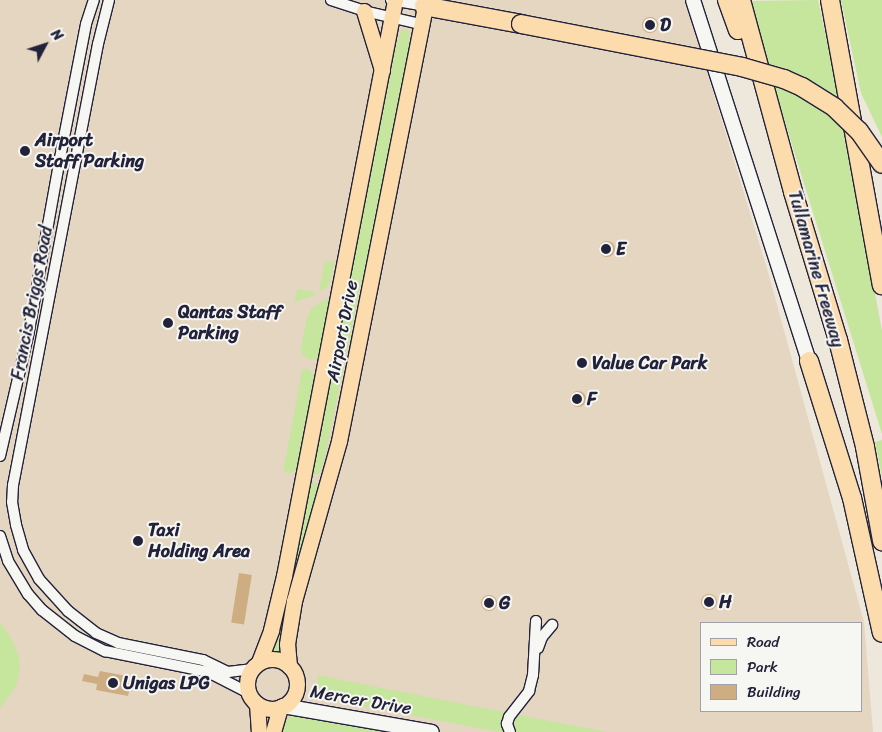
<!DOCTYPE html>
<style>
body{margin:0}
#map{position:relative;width:882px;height:732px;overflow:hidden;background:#eee7dc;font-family:Sriracha,sans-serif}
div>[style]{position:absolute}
.built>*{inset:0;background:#e5d6c1}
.green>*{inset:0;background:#c6e59d;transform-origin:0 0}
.building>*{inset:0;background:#cfad82;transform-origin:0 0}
.round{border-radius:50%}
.roads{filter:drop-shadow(1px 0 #22223b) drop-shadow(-1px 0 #22223b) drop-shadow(0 1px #22223b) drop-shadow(0 -1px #22223b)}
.street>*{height:10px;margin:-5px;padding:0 5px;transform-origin:5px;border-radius:5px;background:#f6f6f2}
.secondary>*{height:14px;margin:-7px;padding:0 7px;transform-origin:7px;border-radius:7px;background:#f6f6f2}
.primary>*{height:15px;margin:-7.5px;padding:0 7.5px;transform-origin:7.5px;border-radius:7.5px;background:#fcdcac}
.primary>.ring{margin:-7.5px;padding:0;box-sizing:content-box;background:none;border:15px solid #fcdcac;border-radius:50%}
.highway>*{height:18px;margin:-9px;padding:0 9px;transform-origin:9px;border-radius:9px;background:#fcdcac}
.bridges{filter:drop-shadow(1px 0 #22223b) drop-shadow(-1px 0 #22223b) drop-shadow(0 1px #22223b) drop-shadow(0 -1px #22223b)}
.highway-bridge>*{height:18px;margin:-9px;padding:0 9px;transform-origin:9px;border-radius:9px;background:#fcdcac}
.dots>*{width:14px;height:14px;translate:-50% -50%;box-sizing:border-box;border:2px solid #f6f6f2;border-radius:50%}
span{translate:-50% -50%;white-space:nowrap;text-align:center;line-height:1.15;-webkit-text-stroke:4px #f6f6f2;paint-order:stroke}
.poi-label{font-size:18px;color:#22223b;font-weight:700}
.left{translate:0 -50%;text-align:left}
.street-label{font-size:18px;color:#22223b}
.legend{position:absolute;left:700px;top:622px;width:162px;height:90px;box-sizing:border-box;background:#f6f6f2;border:1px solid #a1a1a9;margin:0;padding:6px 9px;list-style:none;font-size:15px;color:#22223b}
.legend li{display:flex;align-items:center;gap:10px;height:25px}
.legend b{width:25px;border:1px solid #a1a1a9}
.north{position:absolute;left:20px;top:20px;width:50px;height:50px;-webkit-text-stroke:4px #f6f6f2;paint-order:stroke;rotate:50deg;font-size:14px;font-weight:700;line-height:20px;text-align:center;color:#22223b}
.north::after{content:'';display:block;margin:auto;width:18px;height:22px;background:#22223b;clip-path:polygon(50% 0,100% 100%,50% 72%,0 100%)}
</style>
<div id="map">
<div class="built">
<div style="clip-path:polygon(evenodd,0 0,685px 0,768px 272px,864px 622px,873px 732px,0 732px,0 0,701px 623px,861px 623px,861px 711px,701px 711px,701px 623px)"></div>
</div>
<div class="green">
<div style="clip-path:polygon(818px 0,835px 77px,882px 331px,882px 434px,775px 90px,749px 1px)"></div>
<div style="clip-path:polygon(841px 0,882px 0,882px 137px,861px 93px)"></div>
<div style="clip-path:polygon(402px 29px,409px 31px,410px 46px,368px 264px,360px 286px,348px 347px,345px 354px,335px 360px,331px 356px,343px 293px,356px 250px,396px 45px)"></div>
<div style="clip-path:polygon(325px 261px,335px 261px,330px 282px,326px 288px,319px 291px)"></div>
<div style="clip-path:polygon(297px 289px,315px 292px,315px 295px,295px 302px)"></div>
<div style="clip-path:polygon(328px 298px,331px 307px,321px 355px,317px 359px,309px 360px,302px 354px,301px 348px,307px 317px,313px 307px)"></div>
<div style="clip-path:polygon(344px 366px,323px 465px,320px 473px,312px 476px,309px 472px,331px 370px)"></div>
<div style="clip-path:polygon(306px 368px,316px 376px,297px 470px,290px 473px,283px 472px,302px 371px)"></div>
<div style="clip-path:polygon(882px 440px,882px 477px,875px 442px)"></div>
<div style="left:320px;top:484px;width:174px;height:12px;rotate:103deg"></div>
<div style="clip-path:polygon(0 622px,12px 640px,19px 656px,20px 670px,16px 686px,0 708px)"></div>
<div style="clip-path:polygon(317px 675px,503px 712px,607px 732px,499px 732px,320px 698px)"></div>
<div style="clip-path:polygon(294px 715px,397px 732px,279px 732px,284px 721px)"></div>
</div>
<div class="building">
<div class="round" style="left:642px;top:17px;width:16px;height:16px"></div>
<div class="round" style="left:599px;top:241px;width:16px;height:16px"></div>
<div class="round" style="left:570px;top:391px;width:16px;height:16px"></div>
<div style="left:239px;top:573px;width:13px;height:50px;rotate:9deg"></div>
<div class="round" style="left:701px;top:594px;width:16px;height:16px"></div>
<div class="round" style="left:481px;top:595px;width:16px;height:16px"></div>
<div style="clip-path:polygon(100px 671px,132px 677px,128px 696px,96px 690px,97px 684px,82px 681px,84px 674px,98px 677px)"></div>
</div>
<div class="roads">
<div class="street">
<div style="left:109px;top:0;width:45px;rotate:104deg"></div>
<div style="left:98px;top:44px;width:449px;rotate:100.9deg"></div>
<div style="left:13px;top:485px;width:17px;rotate:93deg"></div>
<div style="left:12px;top:502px;width:23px;rotate:80deg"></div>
<div style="left:16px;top:525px;width:26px;rotate:74deg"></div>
<div style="left:23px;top:550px;width:33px;rotate:61deg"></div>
<div style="left:39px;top:579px;width:43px;rotate:47.8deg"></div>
<div style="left:68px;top:611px;width:36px;rotate:38deg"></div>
<div style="left:96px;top:633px;width:24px;rotate:24deg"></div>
<div style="left:118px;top:643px;width:87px;rotate:11.3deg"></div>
<div style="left:203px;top:660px;width:28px;rotate:26deg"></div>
<div style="left:228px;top:672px;width:23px;rotate:-7deg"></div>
<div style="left:331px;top:0;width:35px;rotate:18deg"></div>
<div style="left:364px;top:11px;width:57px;rotate:13.1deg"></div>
<div style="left:391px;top:0;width:34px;rotate:10deg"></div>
<div style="left:0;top:456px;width:123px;rotate:-76.9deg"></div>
<div style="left:28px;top:336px;width:181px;rotate:-79.8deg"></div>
<div style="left:60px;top:158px;width:136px;rotate:-79deg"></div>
<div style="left:86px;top:24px;width:25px;rotate:-72deg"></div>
<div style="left:0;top:536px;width:26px;rotate:72deg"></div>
<div style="left:8px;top:561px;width:39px;rotate:59deg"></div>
<div style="left:28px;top:594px;width:21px;rotate:49deg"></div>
<div style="left:42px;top:610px;width:42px;rotate:38.2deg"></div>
<div style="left:75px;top:636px;width:34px;rotate:27deg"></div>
<div style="left:105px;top:651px;width:105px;rotate:11.5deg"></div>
<div style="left:208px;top:672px;width:46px;rotate:27.1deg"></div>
<div style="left:538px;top:648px;width:12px;rotate:-70deg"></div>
<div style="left:542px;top:637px;width:16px;rotate:-50deg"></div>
<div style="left:510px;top:732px;width:9px;rotate:-111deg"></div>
<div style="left:507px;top:724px;width:7px;rotate:-74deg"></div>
<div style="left:509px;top:717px;width:33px;rotate:-52deg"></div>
<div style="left:529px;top:691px;width:16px;rotate:-76deg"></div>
<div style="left:533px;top:675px;width:54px;rotate:-86.8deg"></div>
</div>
<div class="secondary">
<div style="left:693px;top:0;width:379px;rotate:72.2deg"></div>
<div style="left:283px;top:706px;width:151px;rotate:9.9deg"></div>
</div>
<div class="primary">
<div style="left:364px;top:11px;width:62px;rotate:73deg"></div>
<div class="ring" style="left:247px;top:659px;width:35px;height:35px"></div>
<div style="left:259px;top:662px;width:34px;rotate:-69deg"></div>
<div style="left:271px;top:630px;width:56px;rotate:-76.5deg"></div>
<div style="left:284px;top:576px;width:587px;rotate:-79.09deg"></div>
<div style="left:289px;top:666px;width:22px;rotate:-95deg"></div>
<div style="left:287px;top:644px;width:44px;rotate:-80.8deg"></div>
<div style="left:294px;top:601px;width:166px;rotate:-74.3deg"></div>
<div style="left:339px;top:441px;width:449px;rotate:-78.8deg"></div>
<div style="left:257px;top:704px;width:28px;rotate:86deg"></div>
<div style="left:273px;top:732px;width:26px;rotate:-74deg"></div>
</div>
<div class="highway">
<div style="left:727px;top:0;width:32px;rotate:70deg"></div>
<div style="left:741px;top:0;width:199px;rotate:74.8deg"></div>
<div style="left:793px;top:192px;width:155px;rotate:73.1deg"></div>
<div style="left:838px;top:340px;width:110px;rotate:75.8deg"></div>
<div style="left:865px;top:447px;width:96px;rotate:79.7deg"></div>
<div style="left:830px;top:0;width:290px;rotate:79.7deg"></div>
<div style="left:424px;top:6px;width:99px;rotate:10.5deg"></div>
<div style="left:809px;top:361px;width:144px;rotate:72.6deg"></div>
<div style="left:852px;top:498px;width:138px;rotate:77.5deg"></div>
</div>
</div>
<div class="bridges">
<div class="highway-bridge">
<div style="left:521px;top:24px;width:225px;rotate:11deg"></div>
<div style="left:742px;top:67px;width:44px;rotate:15.9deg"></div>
<div style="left:784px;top:79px;width:20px;rotate:24deg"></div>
<div style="left:802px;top:87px;width:39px;rotate:32deg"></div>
<div style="left:835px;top:108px;width:33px;rotate:44deg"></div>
<div style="left:859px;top:131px;width:40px;rotate:55.1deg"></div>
</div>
</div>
<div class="dots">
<div style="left:650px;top:25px;background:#22223b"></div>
<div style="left:25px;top:151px;background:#22223b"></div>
<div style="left:606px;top:249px;background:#22223b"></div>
<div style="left:168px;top:323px;background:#22223b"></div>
<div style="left:582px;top:363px;background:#22223b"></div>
<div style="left:577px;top:399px;background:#22223b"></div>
<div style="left:138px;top:541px;background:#22223b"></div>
<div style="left:709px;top:602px;background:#22223b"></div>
<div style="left:489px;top:603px;background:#22223b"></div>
<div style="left:113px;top:683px;background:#22223b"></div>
</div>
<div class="poi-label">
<span class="left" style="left:660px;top:25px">D</span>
<span class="left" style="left:35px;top:151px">Airport<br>Staff Parking</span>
<span class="left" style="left:616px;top:249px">E</span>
<span class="left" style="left:178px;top:323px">Qantas Staff<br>Parking</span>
<span class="left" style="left:592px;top:363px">Value Car Park</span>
<span class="left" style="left:587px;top:399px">F</span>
<span class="left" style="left:148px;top:541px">Taxi<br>Holding Area</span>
<span class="left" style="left:719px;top:602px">H</span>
<span class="left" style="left:499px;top:603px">G</span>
<span class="left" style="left:123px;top:683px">Unigas LPG</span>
</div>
<div class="street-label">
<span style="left:816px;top:269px;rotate:74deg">Tullamarine Freeway</span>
<span style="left:32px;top:303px;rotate:-79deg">Francis Briggs Road</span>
<span style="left:342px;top:331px;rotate:-79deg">Airport Drive</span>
<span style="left:361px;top:700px;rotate:10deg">Mercer Drive</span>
</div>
<ul class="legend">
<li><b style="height:6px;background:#fcdcac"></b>Road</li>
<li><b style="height:14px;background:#c6e59d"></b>Park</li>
<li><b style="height:14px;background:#cfad82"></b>Building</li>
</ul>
<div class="north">N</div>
</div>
